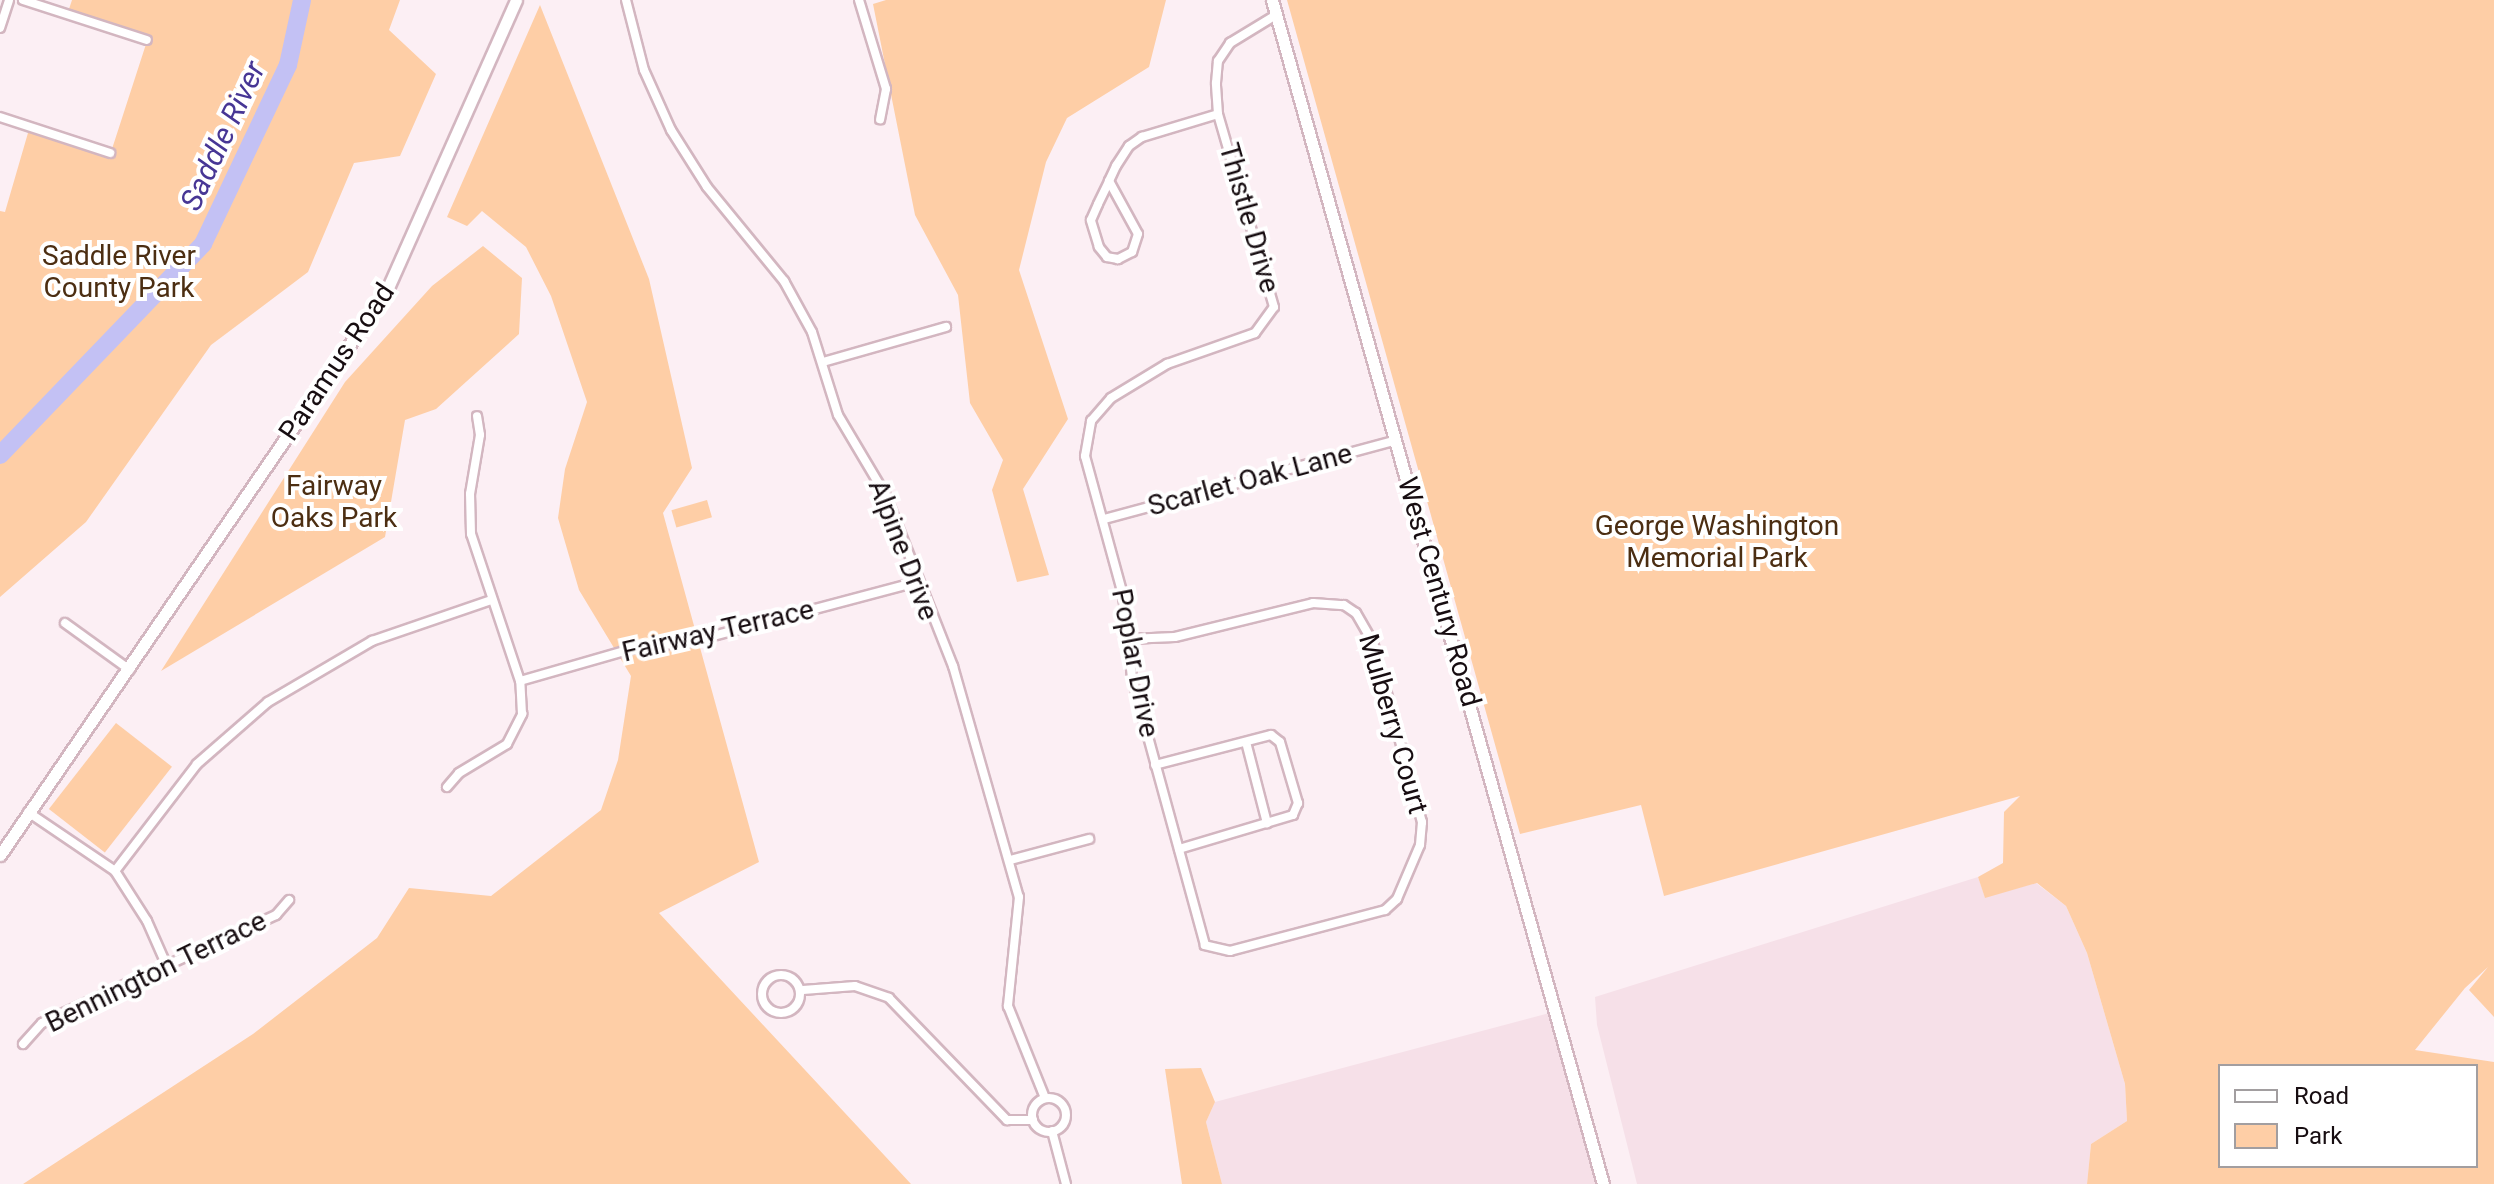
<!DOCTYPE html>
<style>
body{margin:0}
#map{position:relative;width:2494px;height:1184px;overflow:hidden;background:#fceff4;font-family:Roboto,sans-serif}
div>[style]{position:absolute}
.built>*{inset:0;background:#f6e0e8}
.green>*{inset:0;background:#fecea6;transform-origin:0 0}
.river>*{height:18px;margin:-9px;padding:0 9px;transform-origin:9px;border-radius:9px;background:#c3c1f4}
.roads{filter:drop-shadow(2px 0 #d3b6c0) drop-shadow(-2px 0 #d3b6c0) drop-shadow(0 2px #d3b6c0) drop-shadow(0 -2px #d3b6c0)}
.minor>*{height:8px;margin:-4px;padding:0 4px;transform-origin:4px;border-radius:4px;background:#fff}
.minor>.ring{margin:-4px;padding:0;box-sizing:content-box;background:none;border:8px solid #fff;border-radius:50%}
.secondary>*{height:11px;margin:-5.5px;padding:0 5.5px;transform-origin:5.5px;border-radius:5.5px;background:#fff}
span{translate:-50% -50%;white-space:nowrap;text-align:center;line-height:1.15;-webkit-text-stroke:8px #fff;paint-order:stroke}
.street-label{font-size:28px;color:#170d11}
.park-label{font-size:28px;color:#4c2e12}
.water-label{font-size:30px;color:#473695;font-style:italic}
.legend{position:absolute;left:2218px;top:1064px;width:260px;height:104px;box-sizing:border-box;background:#fff;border:2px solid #a29ea0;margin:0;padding:10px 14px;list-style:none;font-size:24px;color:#170d11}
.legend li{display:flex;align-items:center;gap:16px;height:40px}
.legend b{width:40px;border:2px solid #a29ea0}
</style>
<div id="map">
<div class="built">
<div style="clip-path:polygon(1978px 877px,1985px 897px,2036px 883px,2066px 906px,2087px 953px,2125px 1084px,2127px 1121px,2091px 1144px,2087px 1184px,1637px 1184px,1597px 1025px,1595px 997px)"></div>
<div style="clip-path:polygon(1557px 1011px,1603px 1184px,1222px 1184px,1206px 1122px,1215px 1102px)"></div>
</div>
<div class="green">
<div style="clip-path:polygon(72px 0,400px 0,389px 30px,436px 74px,400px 156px,354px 163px,308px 272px,211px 345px,86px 522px,0 597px,0 211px,5px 212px,30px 126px,111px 152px,147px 41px,67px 15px)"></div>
<div style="clip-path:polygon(886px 0,1166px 0,1149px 67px,1067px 118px,1046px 162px,1019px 270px,1068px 419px,1023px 489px,1049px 575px,1017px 582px,992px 490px,1003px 460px,970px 403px,958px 295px,915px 215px,873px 4px)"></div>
<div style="clip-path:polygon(evenodd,1287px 0,2494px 0,2494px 1017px,2469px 990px,2488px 967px,2465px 988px,2415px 1050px,2494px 1062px,2494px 1184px,2087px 1184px,2091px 1144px,2127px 1121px,2125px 1084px,2087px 953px,2066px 906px,2037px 883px,1985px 898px,1978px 877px,2003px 863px,2004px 812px,2020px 796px,1664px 896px,1641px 805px,1520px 834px,1287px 0,2220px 1066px,2476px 1066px,2476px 1166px,2220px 1166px,2220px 1066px)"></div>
<div style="clip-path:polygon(540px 5px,649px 279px,692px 468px,663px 513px,759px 862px,659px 913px,911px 1184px,23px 1184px,253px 1034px,377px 938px,409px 888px,491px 896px,601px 810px,618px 760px,631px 676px,579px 590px,558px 518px,565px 469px,587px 402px,551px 296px,526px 247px,482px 211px,467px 226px,447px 217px)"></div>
<div style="clip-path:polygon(483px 246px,522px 278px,519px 334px,436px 409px,405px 420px,385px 537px,161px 671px,345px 382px,432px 286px)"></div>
<div style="left:707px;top:500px;width:18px;height:37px;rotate:74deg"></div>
<div style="left:116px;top:723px;width:71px;height:109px;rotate:38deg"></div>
<div style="clip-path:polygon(1201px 1068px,1215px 1102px,1206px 1122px,1222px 1184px,1182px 1184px,1165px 1069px)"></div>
</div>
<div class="river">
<div style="left:0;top:455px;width:293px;rotate:-46.1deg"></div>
<div style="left:203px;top:244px;width:198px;rotate:-64.6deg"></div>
<div style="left:288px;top:65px;width:66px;rotate:-77.8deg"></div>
</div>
<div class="roads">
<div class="minor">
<div style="left:23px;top:0;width:130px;rotate:17.9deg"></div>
<div style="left:626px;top:0;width:72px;rotate:75.6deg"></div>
<div style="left:644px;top:70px;width:66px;rotate:65.8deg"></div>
<div style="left:671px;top:130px;width:67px;rotate:57.7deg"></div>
<div style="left:707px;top:187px;width:122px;rotate:50.7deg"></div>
<div style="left:784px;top:281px;width:58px;rotate:61.2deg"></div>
<div style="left:812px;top:332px;width:87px;rotate:72.6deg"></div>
<div style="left:838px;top:415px;width:94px;rotate:59.3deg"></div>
<div style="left:886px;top:496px;width:183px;rotate:68.5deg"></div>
<div style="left:953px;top:666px;width:240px;rotate:74.1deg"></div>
<div style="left:1019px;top:897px;width:110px;rotate:95.8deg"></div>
<div style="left:1008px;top:1006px;width:99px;rotate:68.1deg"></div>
<div style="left:859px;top:0;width:93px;rotate:73.1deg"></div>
<div style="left:886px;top:89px;width:31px;rotate:101deg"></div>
<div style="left:0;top:28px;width:29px;rotate:-72deg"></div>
<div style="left:0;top:117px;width:116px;rotate:18.1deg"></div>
<div style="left:1109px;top:181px;width:60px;rotate:61.3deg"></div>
<div style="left:1138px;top:234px;width:19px;rotate:108deg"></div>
<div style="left:1132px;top:252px;width:16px;rotate:153deg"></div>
<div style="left:1118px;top:259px;width:11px;rotate:-170deg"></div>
<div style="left:1107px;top:257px;width:13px;rotate:-129deg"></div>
<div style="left:1099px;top:247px;width:28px;rotate:-107deg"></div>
<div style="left:1091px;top:220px;width:17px;rotate:-66deg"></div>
<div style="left:1098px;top:204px;width:25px;rotate:-64deg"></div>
<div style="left:1109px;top:181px;width:17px;rotate:-65deg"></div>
<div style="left:1116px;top:166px;width:24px;rotate:-57deg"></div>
<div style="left:1129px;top:146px;width:16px;rotate:-35deg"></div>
<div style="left:1142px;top:137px;width:79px;rotate:-16.8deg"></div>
<div style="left:823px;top:362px;width:128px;rotate:-15.9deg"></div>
<div style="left:1104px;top:519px;width:302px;rotate:-15.1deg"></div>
<div style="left:65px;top:623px;width:80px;rotate:35.9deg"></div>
<div style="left:1128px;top:639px;width:47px;rotate:-2.4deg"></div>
<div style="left:1175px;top:637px;width:142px;rotate:-13.8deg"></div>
<div style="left:1313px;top:603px;width:31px;rotate:4deg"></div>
<div style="left:1344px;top:605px;width:14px;rotate:34deg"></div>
<div style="left:1356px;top:613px;width:34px;rotate:60deg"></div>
<div style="left:1373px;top:642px;width:187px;rotate:74.8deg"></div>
<div style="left:1422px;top:822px;width:23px;rotate:95deg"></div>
<div style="left:1420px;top:845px;width:59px;rotate:113.1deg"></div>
<div style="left:1397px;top:899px;width:16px;rotate:137deg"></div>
<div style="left:1385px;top:910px;width:160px;rotate:165.2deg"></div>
<div style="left:1230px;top:951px;width:26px;rotate:-167deg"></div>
<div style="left:1205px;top:945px;width:277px;rotate:-105.3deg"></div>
<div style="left:1132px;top:678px;width:83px;rotate:-96.2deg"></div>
<div style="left:1123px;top:595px;width:144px;rotate:-105.3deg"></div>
<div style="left:1085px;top:456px;width:36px;rotate:-80deg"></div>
<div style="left:1091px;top:421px;width:30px;rotate:-49deg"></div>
<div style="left:1111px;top:398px;width:66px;rotate:-31.3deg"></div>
<div style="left:1167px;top:364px;width:93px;rotate:-19.4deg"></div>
<div style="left:1255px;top:333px;width:32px;rotate:-54deg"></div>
<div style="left:1274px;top:307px;width:201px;rotate:-106.2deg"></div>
<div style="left:1218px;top:114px;width:31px;rotate:-94deg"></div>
<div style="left:1216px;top:83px;width:22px;rotate:-85deg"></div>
<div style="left:1218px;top:61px;width:22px;rotate:-56deg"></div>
<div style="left:1230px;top:43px;width:54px;rotate:-31.3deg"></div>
<div style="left:520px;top:681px;width:120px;rotate:-16deg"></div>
<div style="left:635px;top:648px;width:55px;rotate:-6.2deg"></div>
<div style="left:690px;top:642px;width:235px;rotate:-14.8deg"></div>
<div style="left:1246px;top:742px;width:84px;rotate:75.5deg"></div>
<div style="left:1155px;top:765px;width:120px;rotate:-14.5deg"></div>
<div style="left:1271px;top:735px;width:11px;rotate:38deg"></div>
<div style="left:1280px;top:742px;width:64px;rotate:73.6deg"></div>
<div style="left:1298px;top:803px;width:13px;rotate:113deg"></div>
<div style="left:1293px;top:815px;width:119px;rotate:163.4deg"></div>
<div style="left:447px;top:787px;width:18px;rotate:-49deg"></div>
<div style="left:459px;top:773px;width:56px;rotate:-31.1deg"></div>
<div style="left:507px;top:744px;width:34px;rotate:-63deg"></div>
<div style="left:522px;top:714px;width:33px;rotate:-93deg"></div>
<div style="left:520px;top:681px;width:155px;rotate:-108.4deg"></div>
<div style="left:471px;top:534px;width:40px;rotate:-91.4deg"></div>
<div style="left:470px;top:494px;width:60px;rotate:-80.4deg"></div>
<div style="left:480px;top:435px;width:19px;rotate:-99deg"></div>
<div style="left:28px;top:812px;width:105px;rotate:34.1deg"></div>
<div style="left:115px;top:871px;width:59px;rotate:57.4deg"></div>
<div style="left:147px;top:921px;width:47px;rotate:66.2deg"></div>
<div style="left:1010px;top:860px;width:82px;rotate:-14.9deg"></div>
<div style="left:115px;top:871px;width:135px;rotate:-52.5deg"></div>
<div style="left:197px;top:764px;width:94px;rotate:-41.1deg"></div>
<div style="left:268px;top:702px;width:121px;rotate:-30.4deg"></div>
<div style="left:372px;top:641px;width:126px;rotate:-19deg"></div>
<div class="ring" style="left:762px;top:975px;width:30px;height:30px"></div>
<div style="left:803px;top:990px;width:52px;rotate:-4.4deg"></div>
<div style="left:855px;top:986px;width:36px;rotate:19deg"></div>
<div style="left:889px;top:998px;width:170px;rotate:46deg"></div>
<div style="left:1007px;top:1120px;width:26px"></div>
<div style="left:23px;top:1044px;width:28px;rotate:-48deg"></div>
<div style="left:42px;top:1023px;width:258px;rotate:-24.8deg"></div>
<div style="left:276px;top:915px;width:20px;rotate:-49deg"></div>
<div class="ring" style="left:1032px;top:1098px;width:26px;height:26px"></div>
<div style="left:1052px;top:1131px;width:55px;rotate:75.2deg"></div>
</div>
<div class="secondary">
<div style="left:1272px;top:0;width:1229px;rotate:74.38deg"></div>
<div style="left:0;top:855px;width:685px;rotate:-55.59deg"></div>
<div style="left:387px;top:290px;width:317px;rotate:-66deg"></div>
</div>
</div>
<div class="street-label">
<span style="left:1249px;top:218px;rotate:74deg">Thistle Drive</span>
<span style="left:337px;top:362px;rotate:-56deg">Paramus Road</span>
<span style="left:1250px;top:480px;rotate:-15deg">Scarlet Oak Lane</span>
<span style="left:903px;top:550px;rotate:69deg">Alpine Drive</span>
<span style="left:1439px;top:592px;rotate:74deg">West Century Road</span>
<span style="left:718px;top:631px;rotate:-13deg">Fairway Terrace</span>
<span style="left:1135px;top:663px;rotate:79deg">Poplar Drive</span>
<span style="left:1393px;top:724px;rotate:74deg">Mulberry Court</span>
<span style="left:156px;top:972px;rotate:-26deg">Bennington Terrace</span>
</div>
<div class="park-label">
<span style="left:119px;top:272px">Saddle River<br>County Park</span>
<span style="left:334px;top:502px">Fairway<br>Oaks Park</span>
<span style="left:1717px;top:542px">George Washington<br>Memorial Park</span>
</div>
<div class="water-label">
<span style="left:223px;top:136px;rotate:-65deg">Saddle River</span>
</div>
<ul class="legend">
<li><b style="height:10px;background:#fff"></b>Road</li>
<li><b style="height:22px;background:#fecea6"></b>Park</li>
</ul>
</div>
